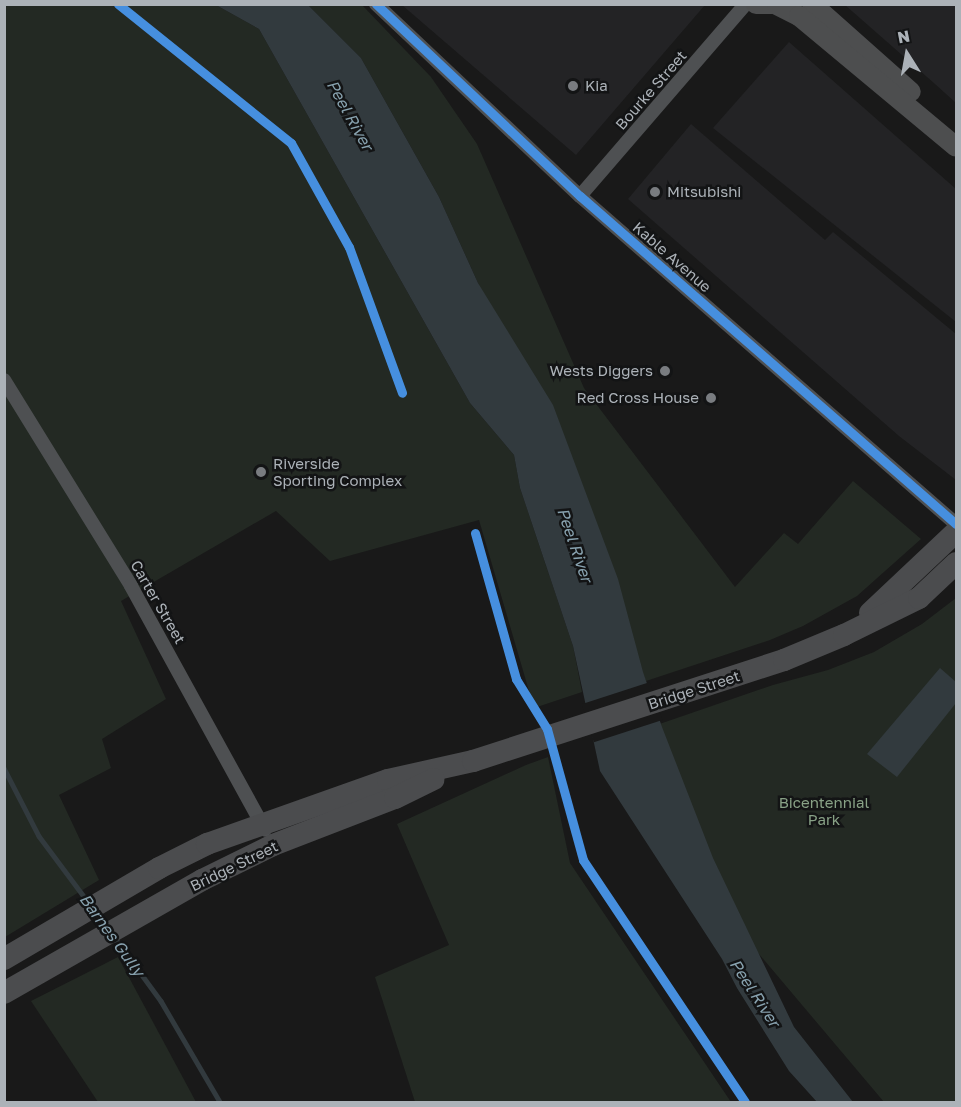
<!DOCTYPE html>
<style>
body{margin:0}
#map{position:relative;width:961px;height:1107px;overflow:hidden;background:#191919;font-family:"Golos Text",sans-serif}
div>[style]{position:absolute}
.built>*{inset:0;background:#232325}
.green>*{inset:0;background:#232923}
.water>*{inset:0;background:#323a3e}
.pier>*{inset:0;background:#191919;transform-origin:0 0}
.stream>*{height:4.5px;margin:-2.25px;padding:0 2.25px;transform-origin:2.25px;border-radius:2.25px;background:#323a3e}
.street>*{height:14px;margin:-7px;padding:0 7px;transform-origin:7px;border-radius:7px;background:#4e5052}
.secondary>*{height:20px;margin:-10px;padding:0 10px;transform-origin:10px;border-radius:10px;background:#4d4e4f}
.primary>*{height:22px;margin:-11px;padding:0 11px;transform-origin:11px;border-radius:11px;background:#4b4c4e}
.cycleway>*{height:9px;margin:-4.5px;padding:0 4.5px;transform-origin:4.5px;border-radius:4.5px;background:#468fdf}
.dots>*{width:16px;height:16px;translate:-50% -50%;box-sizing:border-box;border:3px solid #131415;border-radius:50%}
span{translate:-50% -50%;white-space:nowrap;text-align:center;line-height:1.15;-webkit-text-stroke:5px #131415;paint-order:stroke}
.poi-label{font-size:15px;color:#acb2b8}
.left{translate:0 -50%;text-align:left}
.right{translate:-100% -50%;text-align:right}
.street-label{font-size:15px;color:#acb2b8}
.park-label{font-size:15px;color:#88a186}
.water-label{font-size:16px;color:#88a2af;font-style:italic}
.frame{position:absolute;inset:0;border:6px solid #acb2b8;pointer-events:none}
.north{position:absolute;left:877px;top:24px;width:60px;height:60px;-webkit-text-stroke:4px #131415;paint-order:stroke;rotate:349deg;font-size:16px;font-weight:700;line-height:24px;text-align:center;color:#acb2b8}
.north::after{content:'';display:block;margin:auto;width:21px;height:27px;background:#acb2b8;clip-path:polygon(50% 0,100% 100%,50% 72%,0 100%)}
</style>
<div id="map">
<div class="built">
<div style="clip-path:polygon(402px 5px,401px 5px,705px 5px,576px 155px)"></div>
<div style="clip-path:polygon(845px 5px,956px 5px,956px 103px,935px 84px)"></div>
<div style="clip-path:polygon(789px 42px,956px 189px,956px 322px,713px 128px)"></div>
<div style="clip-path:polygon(691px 124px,825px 240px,833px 232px,956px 334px,956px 480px,899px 436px,628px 199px)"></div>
</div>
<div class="green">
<div style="clip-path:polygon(5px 5px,216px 5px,259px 29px,470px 403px,514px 455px,520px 488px,573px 646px,582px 692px,534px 708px,479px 520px,330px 561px,276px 511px,121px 601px,166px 699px,102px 739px,111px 768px,59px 795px,99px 880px,5px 937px)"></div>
<div style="clip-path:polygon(308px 5px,362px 5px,431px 77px,477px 144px,584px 388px,735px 587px,784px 533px,798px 544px,853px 481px,921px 539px,857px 596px,803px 626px,770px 640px,646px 681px,478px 283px,439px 197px,361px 58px)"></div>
<div style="clip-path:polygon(956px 598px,956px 1102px,884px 1102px,726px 915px,645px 729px,773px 685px,828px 670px,874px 652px,922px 624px)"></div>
<div style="clip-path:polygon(548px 757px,570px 863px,731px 1102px,415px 1102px,375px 977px,449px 945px,397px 824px,526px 765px)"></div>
<div style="clip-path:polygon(118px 957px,196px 1102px,98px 1102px,31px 1001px)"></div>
</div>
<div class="water">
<div style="clip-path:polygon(216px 5px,308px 5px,361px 58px,439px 197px,478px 283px,553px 405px,618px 579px,643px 672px,662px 727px,713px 858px,794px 1027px,853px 1102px,817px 1102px,789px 1071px,737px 988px,722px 959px,600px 771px,573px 646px,520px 488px,514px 455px,470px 403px,259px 29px)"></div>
<div style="clip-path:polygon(940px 668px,956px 682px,956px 703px,897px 777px,867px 754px)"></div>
</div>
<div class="pier">
<div style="left:650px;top:682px;width:40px;height:72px;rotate:72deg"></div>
</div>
<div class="stream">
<div style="left:4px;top:768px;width:76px;rotate:62.8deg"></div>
<div style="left:39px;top:836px;width:84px;rotate:53.3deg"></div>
<div style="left:95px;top:912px;width:19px;rotate:51deg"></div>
<div style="left:115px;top:938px;width:78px;rotate:53.9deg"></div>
<div style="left:161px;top:1001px;width:117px;rotate:59.7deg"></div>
</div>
<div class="street">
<div style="left:376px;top:4px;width:280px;rotate:43.3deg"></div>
<div style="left:580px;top:196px;width:499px;rotate:41.1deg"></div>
<div style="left:580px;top:196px;width:254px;rotate:-49.2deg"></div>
<div style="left:4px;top:380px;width:242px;rotate:58.3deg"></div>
<div style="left:131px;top:586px;width:278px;rotate:61.2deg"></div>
</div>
<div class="secondary">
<div style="left:756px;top:4px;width:22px"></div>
<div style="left:812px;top:4px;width:132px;rotate:41.6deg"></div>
<div style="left:777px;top:5px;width:25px;rotate:27deg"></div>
<div style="left:799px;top:16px;width:204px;rotate:39.8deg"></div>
</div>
<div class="primary">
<div style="left:870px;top:613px;width:118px;rotate:-43.3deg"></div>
<div style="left:4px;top:959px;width:180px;rotate:-30.4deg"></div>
<div style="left:159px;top:868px;width:54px;rotate:-26.6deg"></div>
<div style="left:207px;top:844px;width:192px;rotate:-19.5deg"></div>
<div style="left:388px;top:780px;width:87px;rotate:-12.6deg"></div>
<div style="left:473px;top:761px;width:327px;rotate:-18deg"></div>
<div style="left:784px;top:660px;width:65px;rotate:-22.6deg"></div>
<div style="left:844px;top:635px;width:84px;rotate:-26.3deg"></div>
<div style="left:919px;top:598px;width:51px;rotate:-43.4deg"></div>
<div style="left:4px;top:993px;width:228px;rotate:-29.7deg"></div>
<div style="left:202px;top:880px;width:79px;rotate:-26.2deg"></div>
<div style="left:273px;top:845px;width:131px;rotate:-21.1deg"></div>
<div style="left:395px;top:798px;width:43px;rotate:-26deg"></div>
</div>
<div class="cycleway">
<div style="left:118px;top:4px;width:222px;rotate:38.8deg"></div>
<div style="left:291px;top:143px;width:119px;rotate:60.9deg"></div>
<div style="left:349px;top:247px;width:155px;rotate:70deg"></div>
<div style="left:376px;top:4px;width:280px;rotate:43.3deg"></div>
<div style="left:580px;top:196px;width:499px;rotate:41.1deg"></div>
<div style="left:475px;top:533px;width:152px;rotate:74.3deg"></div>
<div style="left:516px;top:679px;width:59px;rotate:58.2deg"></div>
<div style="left:547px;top:729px;width:136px;rotate:74.6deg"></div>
<div style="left:583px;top:860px;width:291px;rotate:56.2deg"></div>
</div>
<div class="dots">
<div style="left:573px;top:86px;background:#797c80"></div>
<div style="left:655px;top:192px;background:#797c80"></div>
<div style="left:665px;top:371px;background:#797c80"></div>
<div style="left:711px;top:398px;background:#797c80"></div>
<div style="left:261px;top:472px;background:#797c80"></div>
</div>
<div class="poi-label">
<span class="left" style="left:585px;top:86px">Kia</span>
<span class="left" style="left:667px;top:192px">Mitsubishi</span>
<span class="right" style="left:653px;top:371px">Wests Diggers</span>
<span class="right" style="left:699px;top:398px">Red Cross House</span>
<span class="left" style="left:273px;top:472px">Riverside<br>Sporting Complex</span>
</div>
<div class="street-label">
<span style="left:651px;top:90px;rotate:-49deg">Bourke Street</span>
<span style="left:672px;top:257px;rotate:41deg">Kable Avenue</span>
<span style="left:158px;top:602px;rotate:60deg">Carter Street</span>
<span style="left:694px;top:690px;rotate:-18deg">Bridge Street</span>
<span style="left:234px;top:866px;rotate:-26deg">Bridge Street</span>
</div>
<div class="park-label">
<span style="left:824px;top:811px">Bicentennial<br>Park</span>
</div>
<div class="water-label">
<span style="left:350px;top:115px;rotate:61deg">Peel River</span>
<span style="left:575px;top:545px;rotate:71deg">Peel River</span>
<span style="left:112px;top:935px;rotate:54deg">Barnes Gully</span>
<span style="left:755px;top:993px;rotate:57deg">Peel River</span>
</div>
<div class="frame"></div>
<div class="north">N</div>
</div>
